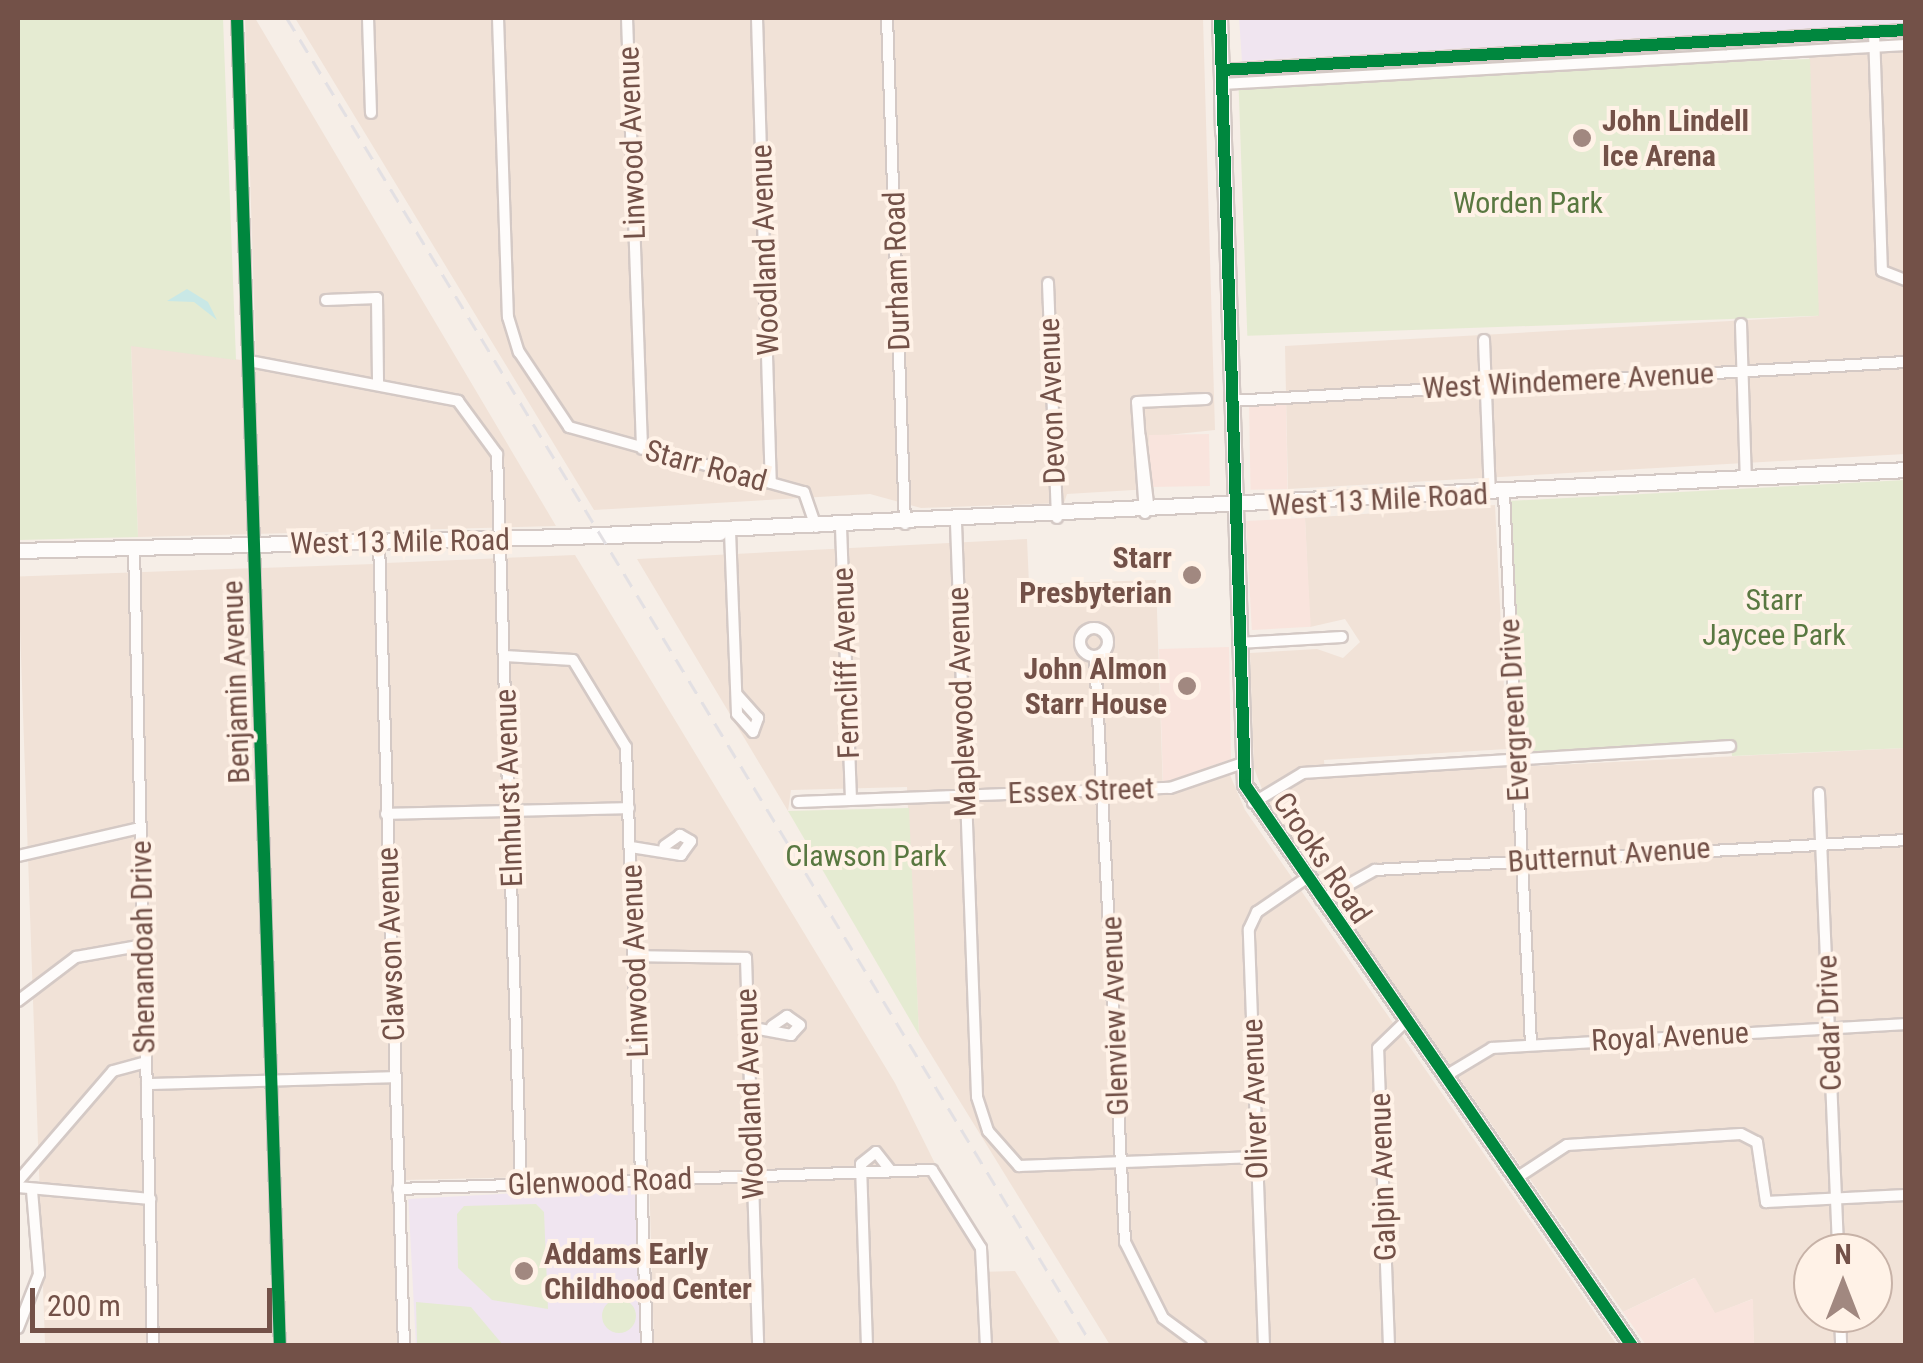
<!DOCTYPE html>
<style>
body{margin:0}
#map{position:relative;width:1923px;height:1363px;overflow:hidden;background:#f6eee7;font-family:"Roboto Condensed",sans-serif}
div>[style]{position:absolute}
.residential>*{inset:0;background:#f1e2d7;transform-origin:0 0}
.commercial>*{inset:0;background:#f9e4dd;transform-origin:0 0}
.education>*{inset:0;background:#f0e5f0;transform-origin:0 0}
.green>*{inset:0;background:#e5ebd2;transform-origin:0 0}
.round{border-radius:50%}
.water>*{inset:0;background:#c9e8e6}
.roads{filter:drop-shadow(2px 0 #d4c9c5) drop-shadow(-2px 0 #d4c9c5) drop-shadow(0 2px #d4c9c5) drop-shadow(0 -2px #d4c9c5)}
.minor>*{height:10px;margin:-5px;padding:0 5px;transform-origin:5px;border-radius:5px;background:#fefcfb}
.minor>.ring{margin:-5px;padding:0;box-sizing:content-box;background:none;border:10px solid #fefcfb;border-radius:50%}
.secondary>*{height:14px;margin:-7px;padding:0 7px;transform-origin:7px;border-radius:7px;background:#fefcfb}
.rail>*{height:2.5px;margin-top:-1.25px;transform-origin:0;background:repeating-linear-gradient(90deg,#e3e0e3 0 15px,transparent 0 25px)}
.cycleway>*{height:12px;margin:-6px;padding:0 6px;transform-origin:6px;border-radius:6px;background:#00873e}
.dots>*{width:28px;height:28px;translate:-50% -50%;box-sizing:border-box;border:5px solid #fff2e7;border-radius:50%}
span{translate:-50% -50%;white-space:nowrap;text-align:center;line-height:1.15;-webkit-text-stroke:8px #fff2e7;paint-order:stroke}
.poi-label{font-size:30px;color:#735148;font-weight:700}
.left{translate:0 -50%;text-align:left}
.right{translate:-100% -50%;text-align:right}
.street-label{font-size:30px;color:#735148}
.park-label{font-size:30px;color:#597841}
.frame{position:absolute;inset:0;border:20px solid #735148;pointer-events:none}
.north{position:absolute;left:1793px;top:1233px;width:100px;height:100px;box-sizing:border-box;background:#fff2e7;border:2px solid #c7b2a7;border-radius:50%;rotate:0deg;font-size:28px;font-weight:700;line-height:40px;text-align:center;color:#735148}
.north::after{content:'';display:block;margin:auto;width:35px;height:45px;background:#a18880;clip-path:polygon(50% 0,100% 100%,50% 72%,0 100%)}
.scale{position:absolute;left:30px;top:1288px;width:242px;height:45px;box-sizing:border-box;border:5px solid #735148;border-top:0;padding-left:12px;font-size:30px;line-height:35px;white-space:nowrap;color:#735148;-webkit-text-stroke:8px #fff2e7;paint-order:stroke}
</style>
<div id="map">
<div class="residential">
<div style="clip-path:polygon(245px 18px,255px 18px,556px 526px,138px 537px,131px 345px,256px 362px)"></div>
<div style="clip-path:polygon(295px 18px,1203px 18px,1215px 430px,1149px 437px,1150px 489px,1067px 494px,1064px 503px,921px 508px,870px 494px,594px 510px)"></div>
<div style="clip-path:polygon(1905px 49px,1905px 454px,1288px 489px,1285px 346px,1818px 316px,1809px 54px)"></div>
<div style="clip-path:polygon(evenodd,1495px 505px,1507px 749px,1324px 760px,1325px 776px,1905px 748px,1905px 1345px,1754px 1345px,1752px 1299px,1715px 1314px,1694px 1278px,1623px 1312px,1268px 805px,1254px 768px,1250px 653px,1317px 649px,1343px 658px,1360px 642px,1345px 619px,1310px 627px,1305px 518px,1495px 505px,1813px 1253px,1873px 1253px,1873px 1313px,1813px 1313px,1813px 1253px)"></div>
<div style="clip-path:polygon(1027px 539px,1029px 584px,1156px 580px,1163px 793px,1230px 775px,1245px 810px,1617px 1345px,1110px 1345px,919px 1035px,907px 787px,791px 790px,788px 811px,637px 559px)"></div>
<div style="clip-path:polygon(575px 555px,895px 1083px,977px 1248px,979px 1272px,1015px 1271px,1061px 1345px,654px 1345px,649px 1174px,405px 1180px,386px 563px)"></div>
<div style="left:374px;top:564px;width:781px;height:356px;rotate:88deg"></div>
</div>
<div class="commercial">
<div style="left:1286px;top:402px;width:87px;height:37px;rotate:89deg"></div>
<div style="left:1209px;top:434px;width:52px;height:60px;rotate:89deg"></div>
<div style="left:1305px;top:518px;width:109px;height:59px;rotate:87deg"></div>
<div style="clip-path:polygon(1229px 647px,1231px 759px,1163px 783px,1159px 649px)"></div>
<div style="clip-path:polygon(1695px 1278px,1715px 1313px,1753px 1299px,1754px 1345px,1646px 1345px,1623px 1312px)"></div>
</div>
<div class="education">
<div style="clip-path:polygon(1239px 18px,1905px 18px,1906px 23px,1242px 61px)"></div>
<div style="left:635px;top:1187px;width:158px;height:227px;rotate:87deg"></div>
</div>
<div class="green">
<div style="clip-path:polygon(18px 18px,223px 18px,236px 360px,131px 346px,138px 537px,19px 540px)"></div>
<div style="left:1810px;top:59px;width:257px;height:572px;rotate:88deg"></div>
<div style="clip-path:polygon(1905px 480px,1905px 748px,1732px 756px,1731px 740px,1523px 753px,1509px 501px)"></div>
<div style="clip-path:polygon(909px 808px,919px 1035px,788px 811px)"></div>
<div style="clip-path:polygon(536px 1204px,544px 1212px,548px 1309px,492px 1300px,458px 1268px,457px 1214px,464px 1206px)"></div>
<div class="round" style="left:602px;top:1299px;width:34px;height:34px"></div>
<div style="clip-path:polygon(416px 1302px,471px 1307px,503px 1345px,417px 1345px)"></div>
</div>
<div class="water">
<div style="clip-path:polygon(187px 289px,208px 302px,217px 320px,194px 302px,167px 301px)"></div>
</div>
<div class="roads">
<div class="minor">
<div style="left:237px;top:18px;width:1329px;rotate:88.15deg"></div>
<div style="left:368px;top:18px;width:95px;rotate:88.2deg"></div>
<div style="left:498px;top:18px;width:299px;rotate:88.1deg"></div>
<div style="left:508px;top:317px;width:37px;rotate:73deg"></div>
<div style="left:519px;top:352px;width:90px;rotate:56.3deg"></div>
<div style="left:569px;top:427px;width:244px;rotate:15.5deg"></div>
<div style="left:804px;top:492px;width:37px;rotate:71deg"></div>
<div style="left:627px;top:18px;width:431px;rotate:88deg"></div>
<div style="left:757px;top:18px;width:465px;rotate:88.3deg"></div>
<div style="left:887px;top:18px;width:506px;rotate:87.96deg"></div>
<div style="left:1874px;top:32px;width:239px;rotate:88.1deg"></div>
<div style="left:1882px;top:271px;width:26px;rotate:21deg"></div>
<div style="left:1222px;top:70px;width:685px;rotate:-3.35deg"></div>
<div style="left:1222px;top:84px;width:685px;rotate:-3.26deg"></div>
<div style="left:1048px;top:283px;width:235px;rotate:87.8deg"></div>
<div style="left:326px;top:300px;width:51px;rotate:-2.2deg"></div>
<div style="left:377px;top:298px;width:84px;rotate:89.3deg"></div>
<div style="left:1741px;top:324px;width:155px;rotate:88.2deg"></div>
<div style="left:1484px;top:340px;width:153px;rotate:87.8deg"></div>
<div style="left:249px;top:361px;width:213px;rotate:10.8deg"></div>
<div style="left:458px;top:401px;width:66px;rotate:53.7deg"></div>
<div style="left:497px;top:454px;width:731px;rotate:88.12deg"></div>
<div style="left:1231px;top:401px;width:676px;rotate:-3.31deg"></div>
<div style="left:1140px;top:437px;width:66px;rotate:83.1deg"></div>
<div style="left:1504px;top:494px;width:552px;rotate:87.19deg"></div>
<div style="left:1145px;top:513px;width:111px;rotate:-94.1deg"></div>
<div style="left:1137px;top:402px;width:69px;rotate:-2.5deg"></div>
<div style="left:956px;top:523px;width:574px;rotate:87.9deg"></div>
<div style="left:977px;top:1097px;width:36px;rotate:72deg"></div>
<div style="left:988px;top:1131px;width:47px;rotate:48.5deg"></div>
<div style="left:1019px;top:1166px;width:237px;rotate:-2.2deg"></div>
<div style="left:841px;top:527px;width:272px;rotate:87.9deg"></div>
<div style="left:730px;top:531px;width:183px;rotate:87.8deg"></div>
<div style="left:737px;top:714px;width:24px;rotate:48deg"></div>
<div style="left:753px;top:732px;width:15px;rotate:-70deg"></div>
<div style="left:758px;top:718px;width:31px;rotate:-132deg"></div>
<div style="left:379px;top:542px;width:804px;rotate:88.22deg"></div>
<div style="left:134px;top:548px;width:798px;rotate:88.64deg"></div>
<div class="ring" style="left:1080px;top:628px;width:18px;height:18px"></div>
<div style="left:1238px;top:643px;width:104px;rotate:-3.3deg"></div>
<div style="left:505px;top:656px;width:68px;rotate:3.4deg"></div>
<div style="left:573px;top:660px;width:102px;rotate:58.7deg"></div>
<div style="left:626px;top:747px;width:599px;rotate:87.99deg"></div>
<div style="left:1095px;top:656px;width:587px;rotate:87.07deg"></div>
<div style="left:1125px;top:1242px;width:85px;rotate:63.4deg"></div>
<div style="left:1163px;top:1318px;width:47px;rotate:36.4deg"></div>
<div style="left:1819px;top:793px;width:460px;rotate:87.6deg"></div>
<div style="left:798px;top:802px;width:372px;rotate:-2.2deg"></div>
<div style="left:1170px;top:788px;width:74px;rotate:-18.9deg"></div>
<div style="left:1253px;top:803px;width:58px;rotate:-31deg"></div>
<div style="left:1303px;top:773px;width:428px;rotate:-3.6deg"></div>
<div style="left:386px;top:814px;width:243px;rotate:-1.4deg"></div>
<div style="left:631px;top:847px;width:51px;rotate:9.1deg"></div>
<div style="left:681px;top:855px;width:17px;rotate:-54deg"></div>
<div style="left:691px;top:841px;width:13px;rotate:-151deg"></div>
<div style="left:680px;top:835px;width:19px;rotate:145deg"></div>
<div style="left:18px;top:856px;width:125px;rotate:-12.9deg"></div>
<div style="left:1321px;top:900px;width:62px;rotate:-29.1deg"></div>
<div style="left:1375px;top:870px;width:532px;rotate:-3.23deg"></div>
<div style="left:634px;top:956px;width:112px;rotate:1deg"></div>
<div style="left:746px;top:958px;width:388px;rotate:88.2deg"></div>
<div style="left:18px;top:1001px;width:73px;rotate:-37.2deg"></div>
<div style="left:76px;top:957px;width:69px;rotate:-10deg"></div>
<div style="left:748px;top:1027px;width:44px;rotate:10.5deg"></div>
<div style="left:791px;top:1035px;width:13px;rotate:-48deg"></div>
<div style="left:800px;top:1025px;width:16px;rotate:-145deg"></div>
<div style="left:787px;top:1016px;width:18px;rotate:146deg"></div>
<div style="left:1444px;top:1077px;width:56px;rotate:-31.1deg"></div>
<div style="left:1492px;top:1048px;width:415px;rotate:-3.3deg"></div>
<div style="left:147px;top:1084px;width:248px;rotate:-1.6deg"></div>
<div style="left:1515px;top:1179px;width:62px;rotate:-33.2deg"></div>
<div style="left:1567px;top:1145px;width:174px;rotate:-3.6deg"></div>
<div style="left:1741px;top:1134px;width:18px;rotate:27deg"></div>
<div style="left:1757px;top:1142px;width:61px;rotate:81.5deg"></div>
<div style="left:1766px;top:1202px;width:140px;rotate:-2.9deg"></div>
<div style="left:18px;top:1181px;width:145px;rotate:-49.2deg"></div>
<div style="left:113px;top:1071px;width:34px;rotate:-15deg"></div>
<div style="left:18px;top:1187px;width:133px;rotate:5.2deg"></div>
<div style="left:398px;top:1189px;width:534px;rotate:-2.04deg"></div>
<div style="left:932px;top:1170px;width:92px;rotate:57.9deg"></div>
<div style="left:981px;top:1248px;width:98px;rotate:87.1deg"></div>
<div style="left:1840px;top:1313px;width:33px;rotate:88deg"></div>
<div style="left:18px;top:1328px;width:58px;rotate:-68.7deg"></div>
<div style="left:39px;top:1274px;width:83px;rotate:-94.8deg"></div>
<div style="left:867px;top:1346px;width:182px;rotate:-91.9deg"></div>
<div style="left:861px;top:1164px;width:19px;rotate:-39deg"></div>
<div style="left:876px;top:1152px;width:24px;rotate:52deg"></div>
<div style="left:1264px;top:1346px;width:417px;rotate:-92.1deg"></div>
<div style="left:1249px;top:929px;width:19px;rotate:-65deg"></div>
<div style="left:1257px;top:912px;width:58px;rotate:-34.5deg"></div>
<div style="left:1389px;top:1346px;width:298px;rotate:-92.1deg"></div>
<div style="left:1378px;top:1048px;width:37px;rotate:-44deg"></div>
</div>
<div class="secondary">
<div style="left:1220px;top:18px;width:767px;rotate:88.13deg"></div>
<div style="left:1245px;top:785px;width:682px;rotate:55.4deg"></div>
<div style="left:1222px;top:85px;width:47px;rotate:88.8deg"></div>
<div style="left:542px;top:538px;width:1366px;rotate:-2.85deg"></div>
<div style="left:18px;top:551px;width:702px;rotate:-1.47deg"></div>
</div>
</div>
<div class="rail">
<div style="left:287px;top:18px;width:1553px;rotate:58.75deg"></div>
</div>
<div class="cycleway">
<div style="left:237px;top:18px;width:1329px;rotate:88.15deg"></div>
<div style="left:1220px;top:18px;width:767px;rotate:88.13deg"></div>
<div style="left:1245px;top:785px;width:682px;rotate:55.4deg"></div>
<div style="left:1222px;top:70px;width:685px;rotate:-3.35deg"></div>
</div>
<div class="dots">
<div style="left:1582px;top:138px;background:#a18880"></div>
<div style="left:1192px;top:575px;background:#a18880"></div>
<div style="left:1187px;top:686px;background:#a18880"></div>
<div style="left:524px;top:1271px;background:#a18880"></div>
</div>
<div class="poi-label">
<span class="left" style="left:1602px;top:138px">John Lindell<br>Ice Arena</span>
<span class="right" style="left:1172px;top:575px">Starr<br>Presbyterian</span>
<span class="right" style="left:1167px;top:686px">John Almon<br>Starr House</span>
<span class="left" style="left:544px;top:1271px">Addams Early<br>Childhood Center</span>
</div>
<div class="street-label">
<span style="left:632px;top:143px;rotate:-92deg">Linwood Avenue</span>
<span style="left:765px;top:250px;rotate:-92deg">Woodland Avenue</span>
<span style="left:897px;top:271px;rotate:-92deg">Durham Road</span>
<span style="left:1568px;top:381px;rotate:-3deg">West Windemere Avenue</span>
<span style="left:1052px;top:401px;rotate:-92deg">Devon Avenue</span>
<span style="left:706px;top:466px;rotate:15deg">Starr Road</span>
<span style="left:1378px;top:500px;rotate:-3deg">West 13 Mile Road</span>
<span style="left:400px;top:542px;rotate:-1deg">West 13 Mile Road</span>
<span style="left:846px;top:663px;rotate:-92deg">Ferncliff Avenue</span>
<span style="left:236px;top:682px;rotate:-92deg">Benjamin Avenue</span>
<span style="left:962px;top:702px;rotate:-92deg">Maplewood Avenue</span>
<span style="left:1514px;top:710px;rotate:-93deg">Evergreen Drive</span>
<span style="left:509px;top:788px;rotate:-92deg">Elmhurst Avenue</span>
<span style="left:1081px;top:791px;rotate:-2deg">Essex Street</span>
<span style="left:1609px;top:855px;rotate:-4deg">Butternut Avenue</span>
<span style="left:1322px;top:858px;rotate:56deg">Crooks Road</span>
<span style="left:391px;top:944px;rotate:-92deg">Clawson Avenue</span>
<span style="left:143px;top:947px;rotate:-91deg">Shenandoah Drive</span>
<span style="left:635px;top:961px;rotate:-92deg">Linwood Avenue</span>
<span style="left:1115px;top:1016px;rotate:-92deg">Glenview Avenue</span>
<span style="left:1829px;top:1023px;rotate:-92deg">Cedar Drive</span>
<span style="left:1670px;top:1037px;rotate:-3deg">Royal Avenue</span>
<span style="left:750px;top:1094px;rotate:-92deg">Woodland Avenue</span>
<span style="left:1255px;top:1099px;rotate:-92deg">Oliver Avenue</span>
<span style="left:1383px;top:1177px;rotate:-92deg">Galpin Avenue</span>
<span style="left:600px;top:1182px;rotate:-2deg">Glenwood Road</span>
</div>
<div class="park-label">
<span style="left:1528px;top:203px">Worden Park</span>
<span style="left:1774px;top:617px">Starr<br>Jaycee Park</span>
<span style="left:866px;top:856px">Clawson Park</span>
</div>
<div class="frame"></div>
<div class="north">N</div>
<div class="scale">200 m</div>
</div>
